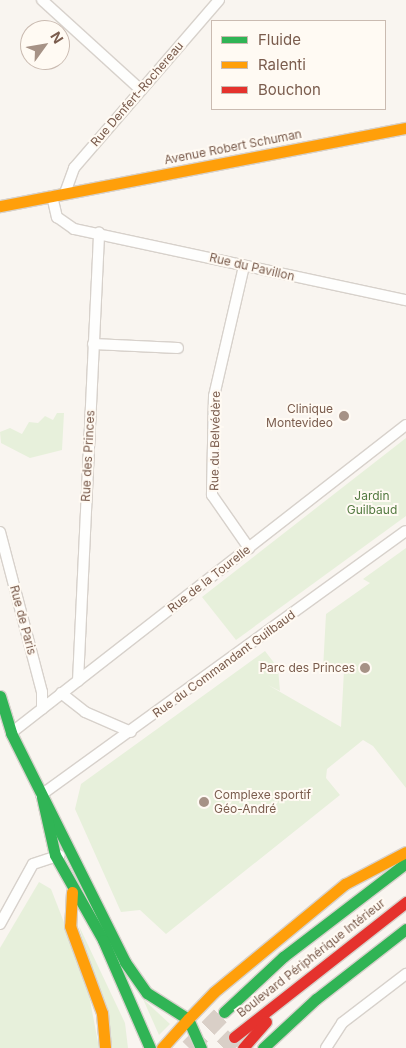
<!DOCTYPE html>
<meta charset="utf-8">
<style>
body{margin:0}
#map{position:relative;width:406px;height:1048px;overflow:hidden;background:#f9f5f0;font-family:Inter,sans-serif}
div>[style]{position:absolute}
.green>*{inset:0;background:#e7f0db}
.highway-tunnel>*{height:18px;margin-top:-9px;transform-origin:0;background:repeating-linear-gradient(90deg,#d9cfc7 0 18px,transparent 0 27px)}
.roads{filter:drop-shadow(1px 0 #d7d1cb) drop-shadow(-1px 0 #d7d1cb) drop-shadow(0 1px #d7d1cb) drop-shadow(0 -1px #d7d1cb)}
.street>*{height:10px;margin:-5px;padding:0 5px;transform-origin:5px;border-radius:5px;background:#fefefd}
.fast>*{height:11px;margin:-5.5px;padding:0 5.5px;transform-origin:5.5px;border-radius:5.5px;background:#30b455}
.slow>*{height:11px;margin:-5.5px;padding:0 5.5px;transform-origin:5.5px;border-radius:5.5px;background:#ff9f0a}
.jam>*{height:11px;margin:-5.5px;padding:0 5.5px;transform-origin:5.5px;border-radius:5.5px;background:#e5322d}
.dots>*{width:14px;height:14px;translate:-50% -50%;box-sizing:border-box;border:2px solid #fffaf3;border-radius:50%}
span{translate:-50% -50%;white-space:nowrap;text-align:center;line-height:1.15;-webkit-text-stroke:4px #fffaf3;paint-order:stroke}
.street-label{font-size:12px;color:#7a5c4d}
.poi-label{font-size:12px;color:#7a5c4d}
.right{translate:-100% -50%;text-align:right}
.left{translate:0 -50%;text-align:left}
.park-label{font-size:12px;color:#537a41}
.legend{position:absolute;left:211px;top:20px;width:175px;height:90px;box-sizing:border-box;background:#fffaf3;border:1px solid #cabbb1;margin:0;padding:6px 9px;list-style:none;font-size:15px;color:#7a5c4d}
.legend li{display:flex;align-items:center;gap:10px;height:25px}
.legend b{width:25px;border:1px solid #cabbb1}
.north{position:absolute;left:20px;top:20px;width:50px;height:50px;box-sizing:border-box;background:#fffaf3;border:1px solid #cabbb1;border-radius:50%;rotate:58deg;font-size:14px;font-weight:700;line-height:20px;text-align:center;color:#7a5c4d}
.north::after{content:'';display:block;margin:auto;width:18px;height:22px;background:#a69286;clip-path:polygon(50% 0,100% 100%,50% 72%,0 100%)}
</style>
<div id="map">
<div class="green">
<div style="clip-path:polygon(57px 413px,64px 413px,62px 450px,30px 458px,1px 443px,0 432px,10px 428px,22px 434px,29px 422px,38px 423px,45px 416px,53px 420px)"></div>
<div style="clip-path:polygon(406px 438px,406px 516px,236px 640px,202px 597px)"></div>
<div style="clip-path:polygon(406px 548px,406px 788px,373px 746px,363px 740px,327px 769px,326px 778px,340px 795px,166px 934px,140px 910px,121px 912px,75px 809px,81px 784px,265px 651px,278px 668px,280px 691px,268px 685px,341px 727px,344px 670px,323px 669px,326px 614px,370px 583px,363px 579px)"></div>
<div style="clip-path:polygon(39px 882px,51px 889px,86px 979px,99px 1048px,0 1048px,0 948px)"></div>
<div style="clip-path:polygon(79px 926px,125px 1023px,128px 1048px,111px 1048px)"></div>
<div style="clip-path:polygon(143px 999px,170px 1024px,159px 1035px)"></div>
</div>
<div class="highway-tunnel">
<div style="left:189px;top:1048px;width:50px;rotate:-45.8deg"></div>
<div style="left:223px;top:1048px;width:16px;rotate:-45deg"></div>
</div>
<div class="roads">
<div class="street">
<div style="left:42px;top:0;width:134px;rotate:42.3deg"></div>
<div style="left:65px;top:193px;width:27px;rotate:-70deg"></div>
<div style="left:74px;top:168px;width:222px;rotate:-49.2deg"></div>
<div style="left:52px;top:196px;width:22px;rotate:77deg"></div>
<div style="left:57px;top:217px;width:21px;rotate:35deg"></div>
<div style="left:74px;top:229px;width:340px;rotate:12.1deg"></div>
<div style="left:244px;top:266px;width:133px;rotate:103deg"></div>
<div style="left:214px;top:396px;width:99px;rotate:91.2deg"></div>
<div style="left:212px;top:495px;width:65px;rotate:55.1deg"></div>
<div style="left:93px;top:344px;width:85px;rotate:2.7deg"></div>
<div style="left:0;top:532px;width:165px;rotate:75.3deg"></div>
<div style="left:42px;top:692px;width:17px;rotate:90deg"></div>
<div style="left:78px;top:681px;width:449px;rotate:-87.3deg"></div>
<div style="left:61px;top:693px;width:31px;rotate:38deg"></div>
<div style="left:85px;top:712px;width:50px;rotate:23.5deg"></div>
<div style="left:11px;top:733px;width:501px;rotate:-37.95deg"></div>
<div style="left:41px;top:795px;width:450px;rotate:-35.9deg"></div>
<div style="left:0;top:924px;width:68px;rotate:-61.2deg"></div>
<div style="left:33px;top:864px;width:28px;rotate:-18deg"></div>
<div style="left:326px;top:1048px;width:30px;rotate:-57deg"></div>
<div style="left:342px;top:1023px;width:81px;rotate:-37.4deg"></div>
</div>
<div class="fast">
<div style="left:0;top:696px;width:39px;rotate:73deg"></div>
<div style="left:11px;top:733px;width:256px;rotate:63.5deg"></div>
<div style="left:125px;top:962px;width:38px;rotate:55deg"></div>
<div style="left:147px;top:993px;width:49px;rotate:32.4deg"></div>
<div style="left:188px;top:1019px;width:32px;rotate:66deg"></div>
<div style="left:42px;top:797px;width:59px;rotate:77.4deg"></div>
<div style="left:55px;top:855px;width:98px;rotate:60.5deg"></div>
<div style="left:103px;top:940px;width:118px;rotate:66.5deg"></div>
<div style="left:224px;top:1012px;width:81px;rotate:-43deg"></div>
<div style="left:283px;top:957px;width:155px;rotate:-37.4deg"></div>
<div style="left:263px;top:1048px;width:72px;rotate:-42.8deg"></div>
<div style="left:316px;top:999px;width:114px;rotate:-37.9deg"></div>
</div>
<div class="slow">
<div style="left:0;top:206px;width:413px;rotate:-10.9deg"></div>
<div style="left:72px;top:892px;width:34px;rotate:93deg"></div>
<div style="left:70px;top:926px;width:93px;rotate:69.8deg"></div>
<div style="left:102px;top:1013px;width:35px;rotate:85deg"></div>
<div style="left:188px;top:1019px;width:37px;rotate:-46deg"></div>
<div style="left:214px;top:992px;width:170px;rotate:-39.5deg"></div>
<div style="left:345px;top:884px;width:69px;rotate:-27.7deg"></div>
<div style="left:162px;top:1048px;width:39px;rotate:-48deg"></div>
</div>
<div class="jam">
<div style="left:234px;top:1037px;width:219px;rotate:-38.1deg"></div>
<div style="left:243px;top:1048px;width:35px;rotate:-49deg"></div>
</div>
</div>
<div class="dots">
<div style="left:344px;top:416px;background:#a69286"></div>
<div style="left:365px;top:668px;background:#a69286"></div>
<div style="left:204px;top:802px;background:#a69286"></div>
</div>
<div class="street-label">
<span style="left:137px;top:94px;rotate:-49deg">Rue Denfert-Rochereau</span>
<span style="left:233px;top:147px;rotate:-11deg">Avenue Robert Schuman</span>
<span style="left:252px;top:267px;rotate:13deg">Rue du Pavillon</span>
<span style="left:215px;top:441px;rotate:-89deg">Rue du Belvédère</span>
<span style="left:88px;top:456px;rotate:-87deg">Rue des Princes</span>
<span style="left:209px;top:579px;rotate:-38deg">Rue de la Tourelle</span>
<span style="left:23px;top:620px;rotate:75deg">Rue de Paris</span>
<span style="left:224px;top:664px;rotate:-36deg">Rue du Commandant Guilbaud</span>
<span style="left:311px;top:958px;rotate:-38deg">Boulevard Périphérique Intérieur</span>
</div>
<div class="poi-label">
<span class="right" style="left:333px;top:416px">Clinique<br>Montevideo</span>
<span class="right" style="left:355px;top:668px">Parc des Princes</span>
<span class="left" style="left:214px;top:802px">Complexe sportif<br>Géo-André</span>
</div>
<div class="park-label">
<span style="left:372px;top:503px">Jardin<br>Guilbaud</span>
</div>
<ul class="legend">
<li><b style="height:6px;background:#30b455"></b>Fluide</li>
<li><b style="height:6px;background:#ff9f0a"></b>Ralenti</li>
<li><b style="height:6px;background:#e5322d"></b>Bouchon</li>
</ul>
<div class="north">N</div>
</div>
